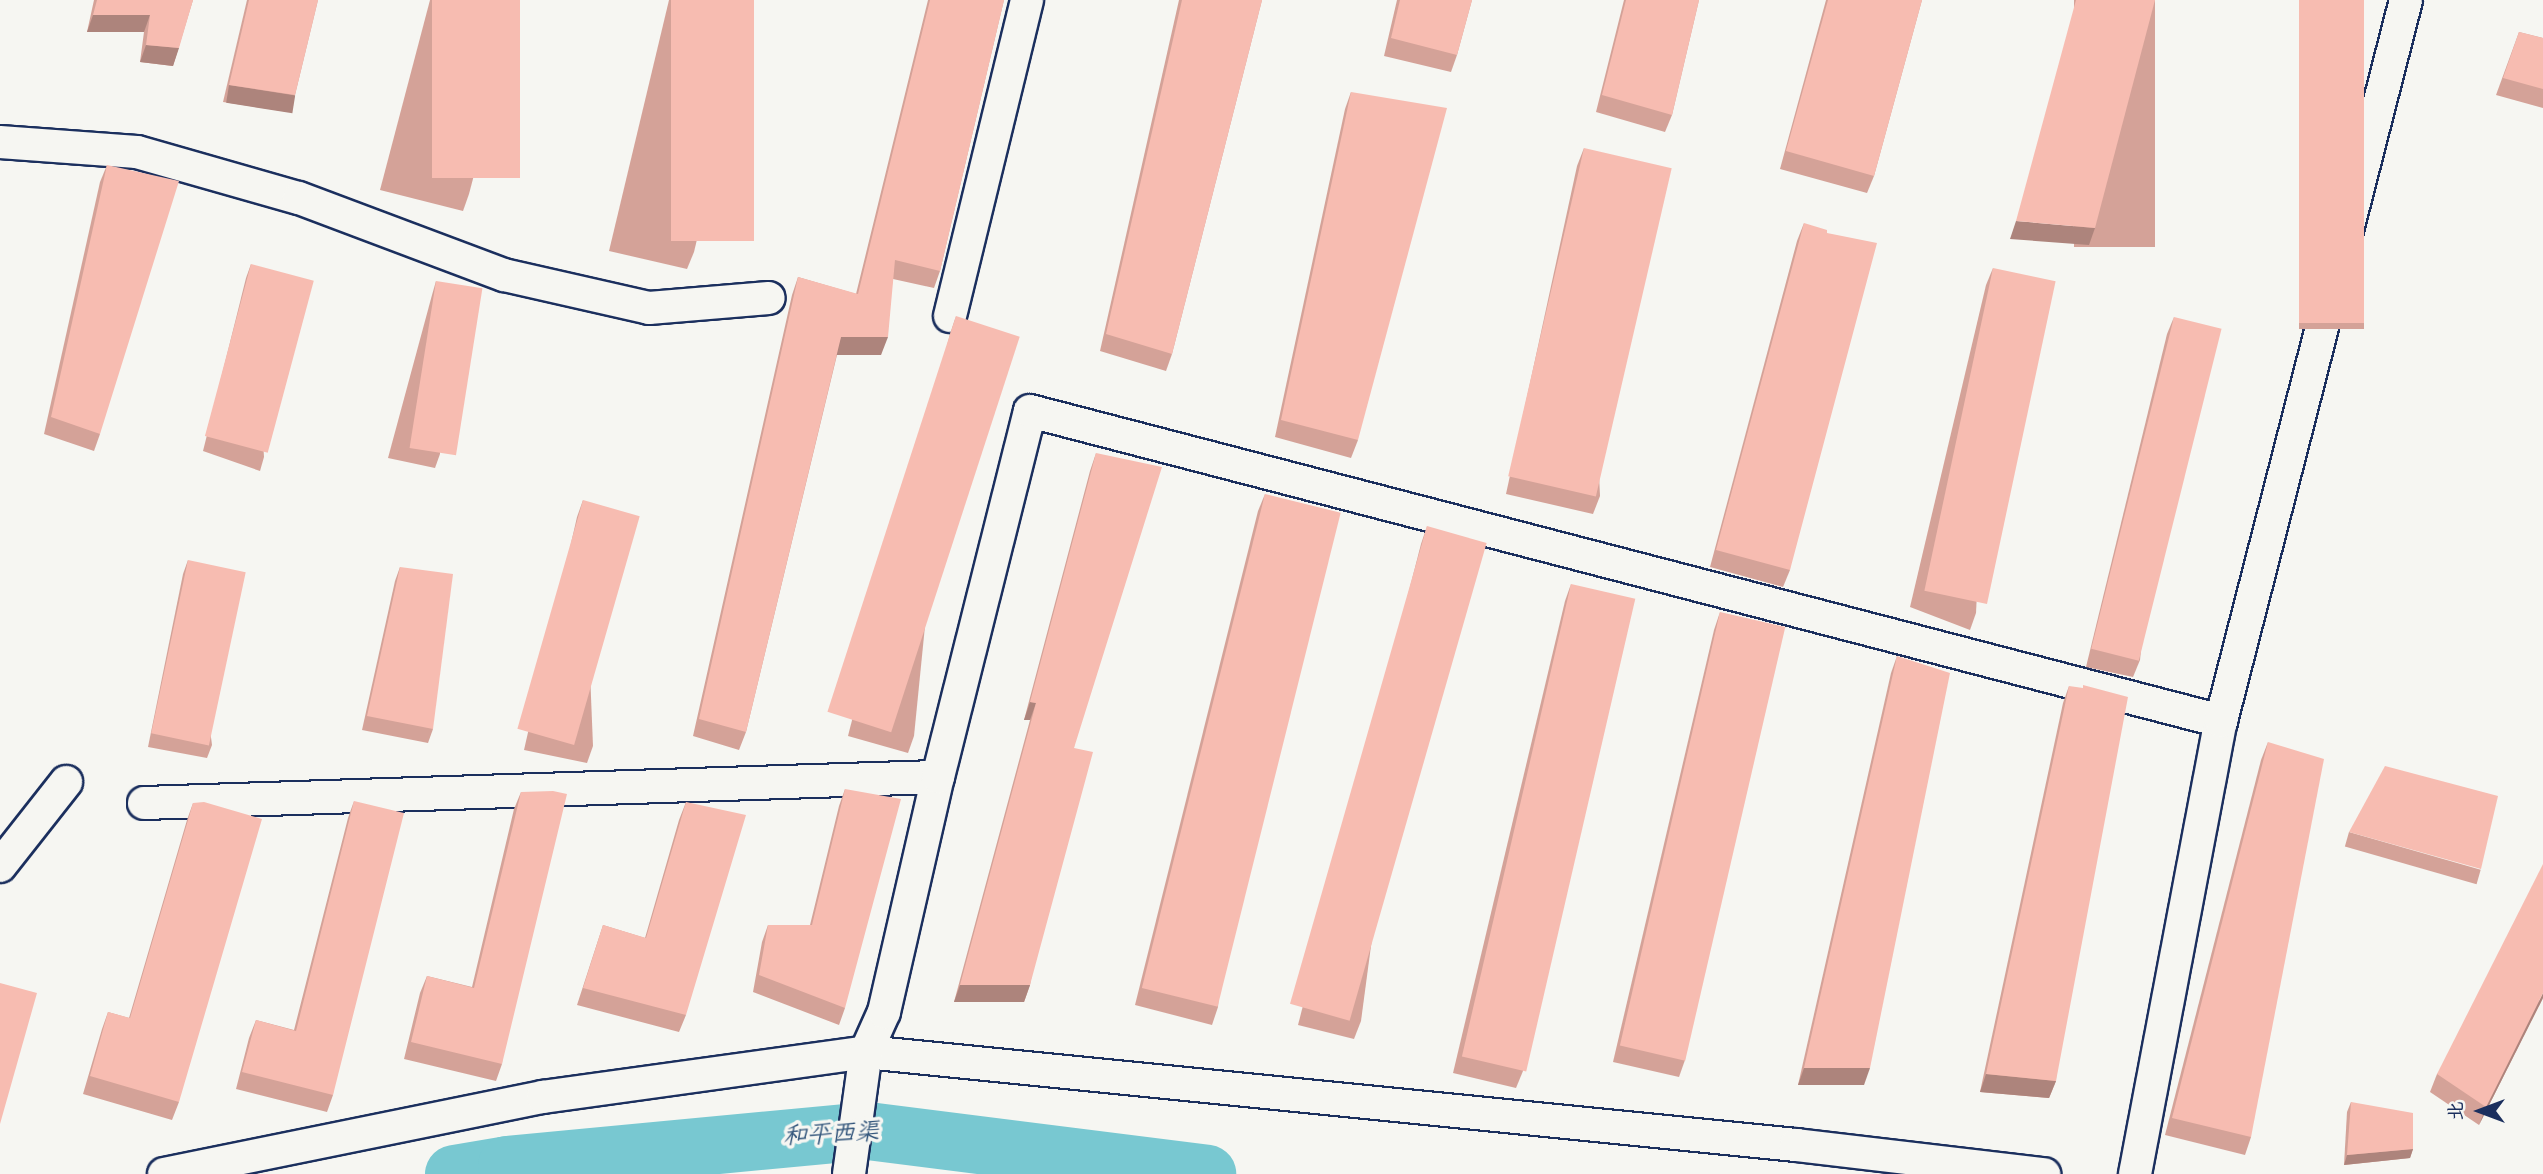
<!DOCTYPE html>
<meta charset="utf-8">
<style>
body{margin:0}
#map{position:relative;width:2543px;height:1174px;overflow:hidden;background:#f6f6f2;font-family:"Gochi Hand","LXGW WenKai TC",sans-serif}
div>[style]{position:absolute}
.river>*{height:58px;margin:-29px;padding:0 29px;transform-origin:29px;border-radius:29px;background:#78c8d1}
.roads{filter:drop-shadow(2px 0 #1b2f5e) drop-shadow(-2px 0 #1b2f5e) drop-shadow(0 2px #1b2f5e) drop-shadow(0 -2px #1b2f5e)}
.minor>*{height:32px;margin:-16px;padding:0 16px;transform-origin:16px;border-radius:16px;background:#f6f6f2}
.wall>*{inset:0;background:#d4a298;transform-origin:0 0}
.shaded-wall>*{inset:0;background:#ad847c;transform-origin:0 0}
.building>*{inset:0;background:#f7bcb1;transform-origin:0 0}
span{translate:-50% -50%;white-space:nowrap;text-align:center;line-height:1.15;-webkit-text-stroke:7px #f6f6f2;paint-order:stroke}
.water-label{font-size:24px;color:#32557b;font-style:italic}
.north{position:absolute;left:2445px;top:1076px;width:70px;height:70px;-webkit-text-stroke:5px #f6f6f2;paint-order:stroke;rotate:270deg;font-size:19px;font-weight:700;line-height:28px;text-align:center;color:#1b2f5e}
.north::after{content:'';display:block;margin:auto;width:24px;height:32px;background:#1b2f5e;clip-path:polygon(50% 0,100% 100%,50% 72%,0 100%)}
</style>
<div id="map">
<div class="river">
<div style="left:454px;top:1174px;width:54px;rotate:-9.6deg"></div>
<div style="left:507px;top:1165px;width:363px;rotate:-5.4deg"></div>
<div style="left:868px;top:1131px;width:342px;rotate:7.2deg"></div>
</div>
<div class="roads">
<div class="minor">
<div style="left:0;top:142px;width:137px;rotate:4.2deg"></div>
<div style="left:137px;top:152px;width:168px;rotate:15.9deg"></div>
<div style="left:299px;top:198px;width:219px;rotate:20.6deg"></div>
<div style="left:504px;top:275px;width:149px;rotate:12.8deg"></div>
<div style="left:649px;top:308px;width:120px;rotate:-4.8deg"></div>
<div style="left:950px;top:316px;width:325px;rotate:-76.3deg"></div>
<div style="left:144px;top:803px;width:794px;rotate:-1.88deg"></div>
<div style="left:0;top:866px;width:107px;rotate:-51.8deg"></div>
<div style="left:164px;top:1174px;width:387px;rotate:-11.5deg"></div>
<div style="left:543px;top:1097px;width:326px;rotate:-7.9deg"></div>
<div style="left:866px;top:1052px;width:935px;rotate:5.71deg"></div>
<div style="left:1796px;top:1145px;width:250px;rotate:6.7deg"></div>
<div style="left:849px;top:1174px;width:123px;rotate:-82.1deg"></div>
<div style="left:866px;top:1052px;width:44px;rotate:-65.8deg"></div>
<div style="left:884px;top:1012px;width:241px;rotate:-77.1deg"></div>
<div style="left:938px;top:777px;width:377px;rotate:-75.9deg"></div>
<div style="left:1030px;top:411px;width:1231px;rotate:14.59deg"></div>
<div style="left:2135px;top:1174px;width:461px;rotate:-79.3deg"></div>
<div style="left:2221px;top:721px;width:744px;rotate:-75.61deg"></div>
</div>
</div>
<div class="wall">
<div style="clip-path:polygon(94px 0,193px 0,173px 66px,140px 62px,144px 32px,87px 32px)"></div>
<div style="clip-path:polygon(247px 0,318px 0,295px 95px,289px 112px,223px 102px)"></div>
<div style="clip-path:polygon(430px 0,520px 0,469px 194px,463px 211px,380px 190px)"></div>
<div style="clip-path:polygon(669px 0,754px 0,694px 252px,687px 269px,609px 251px)"></div>
<div style="clip-path:polygon(928px 0,1004px 0,940px 271px,934px 288px,893px 279px,881px 355px,837px 355px,746px 732px,739px 750px,693px 736px,792px 295px,798px 277px,856px 294px)"></div>
<div style="clip-path:polygon(1179px 0,1262px 0,1172px 354px,1166px 371px,1100px 351px)"></div>
<div style="clip-path:polygon(1397px 0,1472px 0,1457px 55px,1451px 72px,1384px 56px)"></div>
<div style="clip-path:polygon(1624px 0,1699px 0,1672px 115px,1665px 132px,1596px 112px)"></div>
<div style="clip-path:polygon(1826px 0,1922px 0,1874px 176px,1867px 193px,1780px 169px)"></div>
<div style="left:2074px;top:0;width:81px;height:247px"></div>
<div style="left:2299px;top:0;width:65px;height:329px"></div>
<div style="clip-path:polygon(2519px 32px,2543px 38px,2543px 108px,2496px 95px)"></div>
<div style="clip-path:polygon(1351px 92px,1358px 440px,1351px 458px,1275px 437px,1345px 109px)"></div>
<div style="clip-path:polygon(1584px 148px,1600px 496px,1593px 514px,1506px 494px,1577px 166px)"></div>
<div style="clip-path:polygon(107px 165px,100px 434px,94px 451px,44px 434px,100px 182px)"></div>
<div style="clip-path:polygon(1804px 223px,1790px 570px,1783px 587px,1710px 567px,1797px 241px)"></div>
<div style="clip-path:polygon(251px 264px,264px 457px,260px 471px,203px 451px,246px 278px)"></div>
<div style="clip-path:polygon(1993px 268px,1976px 613px,1970px 630px,1910px 607px,1986px 285px)"></div>
<div style="clip-path:polygon(436px 281px,440px 454px,435px 468px,388px 458px,432px 295px)"></div>
<div style="clip-path:polygon(956px 316px,914px 736px,908px 753px,848px 736px,950px 334px)"></div>
<div style="clip-path:polygon(2174px 317px,2140px 660px,2133px 677px,2086px 667px,2167px 334px)"></div>
<div style="clip-path:polygon(1096px 453px,1074px 748px,1030px 985px,1024px 1002px,954px 1002px,1030px 720px,1024px 720px,1090px 471px)"></div>
<div style="clip-path:polygon(1265px 494px,1218px 1007px,1212px 1025px,1135px 1005px,1258px 511px)"></div>
<div style="clip-path:polygon(583px 500px,593px 746px,587px 763px,524px 750px,577px 517px)"></div>
<div style="clip-path:polygon(1427px 526px,1361px 1021px,1354px 1039px,1298px 1025px,1421px 544px)"></div>
<div style="clip-path:polygon(188px 560px,212px 745px,207px 758px,148px 747px,183px 574px)"></div>
<div style="clip-path:polygon(400px 567px,433px 729px,428px 743px,362px 730px,395px 581px)"></div>
<div style="clip-path:polygon(1571px 584px,1523px 1071px,1516px 1088px,1453px 1073px,1565px 601px)"></div>
<div style="clip-path:polygon(1720px 612px,1685px 1060px,1679px 1077px,1613px 1062px,1714px 630px)"></div>
<div style="clip-path:polygon(1897px 656px,1864px 1085px,1798px 1085px,1891px 673px)"></div>
<div style="clip-path:polygon(2069px 686px,2056px 1081px,2049px 1098px,1980px 1092px,2063px 703px)"></div>
<div style="clip-path:polygon(2268px 742px,2251px 1137px,2245px 1155px,2165px 1135px,2261px 760px)"></div>
<div style="clip-path:polygon(845px 789px,845px 1008px,839px 1025px,753px 992px,762px 942px,768px 925px,810px 925px,839px 806px)"></div>
<div style="clip-path:polygon(521px 792px,502px 1064px,496px 1081px,404px 1059px,420px 993px,427px 976px,472px 987px,514px 809px)"></div>
<div style="clip-path:polygon(354px 801px,333px 1095px,327px 1112px,236px 1089px,249px 1038px,256px 1020px,294px 1030px,348px 818px)"></div>
<div style="clip-path:polygon(686px 802px,686px 1015px,679px 1032px,577px 1005px,603px 925px,645px 938px,679px 820px)"></div>
<div style="clip-path:polygon(193px 803px,179px 1102px,172px 1120px,83px 1094px,102px 1029px,108px 1012px,129px 1018px,187px 820px)"></div>
<div style="left:2349px;top:832px;width:137px;height:15px;rotate:16deg"></div>
<div style="clip-path:polygon(2543px 998px,2479px 1125px,2430px 1092px,2437px 1074px)"></div>
<div style="clip-path:polygon(2351px 1102px,2413px 1149px,2410px 1158px,2344px 1165px,2347px 1112px)"></div>
</div>
<div class="shaded-wall">
<div style="clip-path:polygon(93px 15px,150px 15px,144px 32px,87px 32px)"></div>
<div style="clip-path:polygon(146px 45px,179px 48px,173px 66px,140px 62px)"></div>
<div style="left:229px;top:85px;width:67px;height:18px;rotate:9deg"></div>
<div style="clip-path:polygon(2016px 221px,2095px 228px,2089px 245px,2010px 239px)"></div>
<div style="clip-path:polygon(841px 337px,888px 337px,881px 355px,835px 355px)"></div>
<div style="clip-path:polygon(1030px 702px,1036px 703px,1030px 720px,1024px 720px)"></div>
<div style="clip-path:polygon(960px 985px,1030px 985px,1024px 1002px,954px 1002px)"></div>
<div style="clip-path:polygon(2543px 993px,2543px 998px,2479px 1125px,2486px 1107px)"></div>
<div style="clip-path:polygon(1804px 1068px,1870px 1068px,1864px 1085px,1798px 1085px)"></div>
<div style="clip-path:polygon(1986px 1074px,2056px 1081px,2049px 1098px,1980px 1092px)"></div>
<div style="clip-path:polygon(2413px 1149px,2410px 1158px,2344px 1165px,2347px 1155px)"></div>
</div>
<div class="building">
<div style="clip-path:polygon(97px 0,193px 0,179px 48px,146px 45px,150px 15px,93px 15px)"></div>
<div style="clip-path:polygon(249px 0,318px 0,295px 95px,229px 85px)"></div>
<div style="left:432px;top:0;width:88px;height:178px"></div>
<div style="left:671px;top:0;width:83px;height:241px"></div>
<div style="clip-path:polygon(930px 0,1004px 0,940px 271px,895px 260px,888px 337px,841px 337px,746px 732px,699px 719px,798px 277px,858px 294px)"></div>
<div style="clip-path:polygon(1182px 0,1262px 0,1172px 354px,1106px 334px)"></div>
<div style="clip-path:polygon(1400px 0,1472px 0,1457px 55px,1391px 38px)"></div>
<div style="clip-path:polygon(1626px 0,1699px 0,1672px 115px,1602px 95px)"></div>
<div style="clip-path:polygon(1828px 0,1922px 0,1874px 176px,1786px 151px)"></div>
<div style="clip-path:polygon(2076px 0,2155px 0,2095px 228px,2016px 221px)"></div>
<div style="left:2299px;top:0;width:65px;height:323px"></div>
<div style="clip-path:polygon(2519px 32px,2543px 38px,2543px 89px,2503px 78px)"></div>
<div style="clip-path:polygon(1351px 92px,1447px 108px,1358px 440px,1281px 420px)"></div>
<div style="left:1584px;top:148px;width:90px;height:337px;rotate:13deg"></div>
<div style="clip-path:polygon(107px 165px,179px 181px,100px 434px,51px 417px)"></div>
<div style="clip-path:polygon(1804px 223px,1827px 230px,1827px 233px,1877px 243px,1790px 570px,1716px 550px)"></div>
<div style="left:251px;top:264px;width:65px;height:178px;rotate:15deg"></div>
<div style="left:1993px;top:268px;width:64px;height:330px;rotate:12deg"></div>
<div style="left:436px;top:281px;width:47px;height:169px;rotate:9deg"></div>
<div style="left:956px;top:316px;width:67px;height:416px;rotate:18deg"></div>
<div style="left:2174px;top:317px;width:49px;height:342px;rotate:14deg"></div>
<div style="clip-path:polygon(1096px 453px,1162px 467px,1074px 748px,1093px 752px,1030px 985px,960px 985px,1036px 703px,1030px 702px)"></div>
<div style="left:1265px;top:494px;width:78px;height:509px;rotate:14deg"></div>
<div style="left:583px;top:500px;width:59px;height:238px;rotate:16deg"></div>
<div style="left:1427px;top:526px;width:62px;height:497px;rotate:16deg"></div>
<div style="left:188px;top:560px;width:59px;height:177px;rotate:12deg"></div>
<div style="clip-path:polygon(400px 567px,453px 574px,433px 729px,367px 716px)"></div>
<div style="left:1571px;top:584px;width:66px;height:485px;rotate:13deg"></div>
<div style="left:1720px;top:612px;width:67px;height:445px;rotate:13deg"></div>
<div style="clip-path:polygon(1897px 656px,1950px 673px,1870px 1068px,1804px 1068px)"></div>
<div style="clip-path:polygon(2083px 685px,2128px 697px,2056px 1081px,1986px 1074px,2069px 686px,2083px 688px)"></div>
<div style="clip-path:polygon(2268px 742px,2324px 759px,2251px 1137px,2172px 1118px)"></div>
<div style="clip-path:polygon(2385px 766px,2498px 796px,2481px 869px,2349px 832px)"></div>
<div style="clip-path:polygon(845px 789px,901px 799px,845px 1008px,759px 975px,768px 925px,812px 925px)"></div>
<div style="clip-path:polygon(553px 791px,567px 794px,502px 1064px,411px 1042px,427px 976px,474px 988px,521px 792px)"></div>
<div style="clip-path:polygon(354px 801px,404px 813px,333px 1095px,242px 1072px,256px 1020px,296px 1031px)"></div>
<div style="clip-path:polygon(204px 802px,262px 819px,179px 1102px,90px 1076px,108px 1012px,130px 1018px,193px 803px)"></div>
<div style="clip-path:polygon(686px 802px,746px 815px,686px 1015px,583px 988px,603px 925px,646px 938px)"></div>
<div style="clip-path:polygon(2543px 864px,2543px 993px,2486px 1107px,2437px 1074px)"></div>
<div style="clip-path:polygon(0 983px,37px 993px,0 1124px)"></div>
<div style="clip-path:polygon(2351px 1102px,2413px 1113px,2413px 1149px,2347px 1155px)"></div>
</div>
<div class="water-label">
<span style="left:831px;top:1137px;rotate:-3deg">和平西渠</span>
</div>
<div class="north">北</div>
</div>
